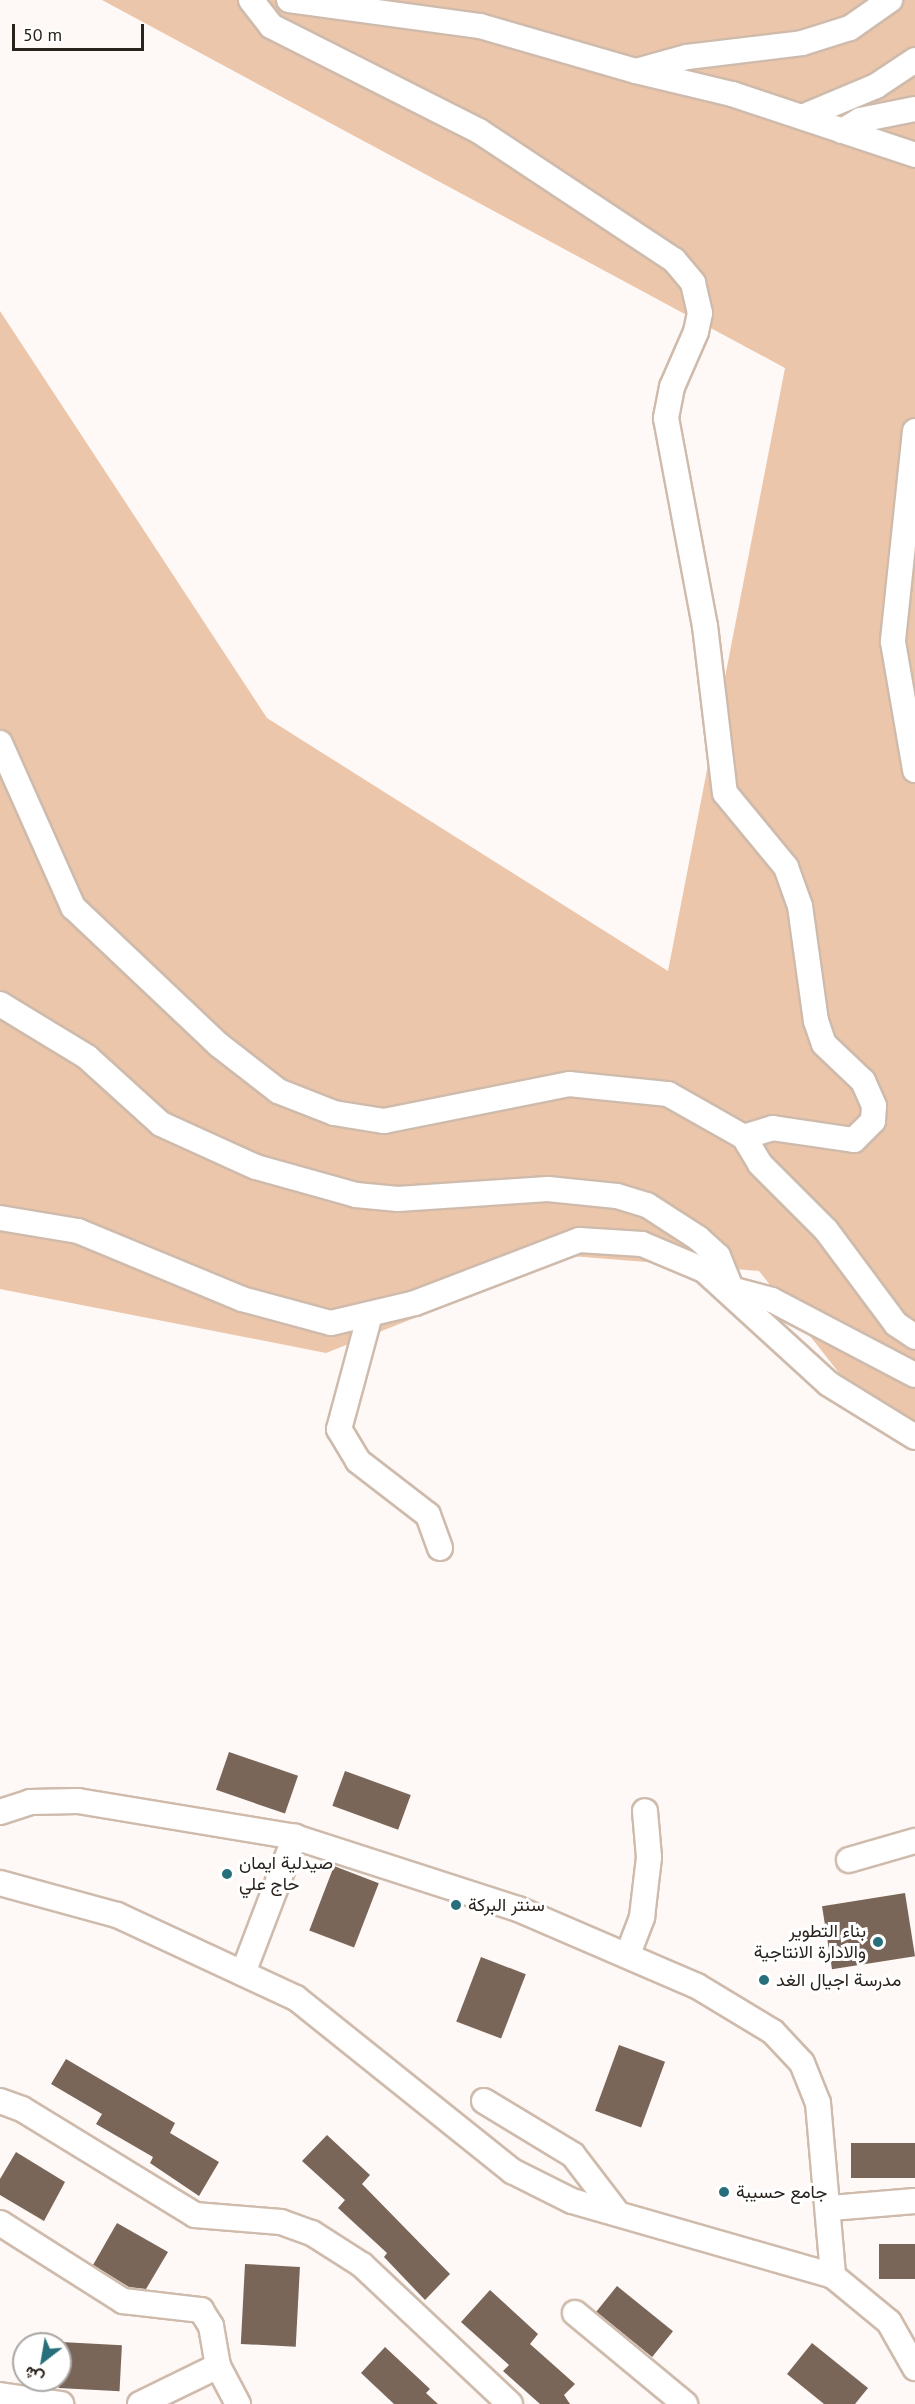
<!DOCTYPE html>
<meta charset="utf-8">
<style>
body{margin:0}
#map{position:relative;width:915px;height:2404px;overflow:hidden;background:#fef9f6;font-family:"PT Sans",Vazirmatn,sans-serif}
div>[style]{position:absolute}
.green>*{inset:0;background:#ecc6ab}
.building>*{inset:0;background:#796659;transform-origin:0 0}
.roads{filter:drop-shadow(2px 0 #cfbbac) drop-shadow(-2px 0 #cfbbac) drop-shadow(0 2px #cfbbac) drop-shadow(0 -2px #cfbbac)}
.minor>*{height:24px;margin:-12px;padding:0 12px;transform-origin:12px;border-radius:12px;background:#fff}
.dots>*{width:16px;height:16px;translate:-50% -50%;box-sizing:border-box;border:3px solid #fff;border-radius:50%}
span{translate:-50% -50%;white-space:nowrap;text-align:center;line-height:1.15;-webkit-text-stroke:6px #fff;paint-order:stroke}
.poi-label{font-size:18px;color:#2a221c}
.left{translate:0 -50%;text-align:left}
.right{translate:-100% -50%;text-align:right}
.north{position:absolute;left:12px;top:2332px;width:60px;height:60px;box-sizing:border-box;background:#fff;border:2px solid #aaa7a4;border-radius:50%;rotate:211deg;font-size:16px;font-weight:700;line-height:24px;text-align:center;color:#2a221c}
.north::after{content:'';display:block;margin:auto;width:21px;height:27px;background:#276f7a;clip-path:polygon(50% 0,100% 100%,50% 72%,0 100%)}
.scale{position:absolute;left:12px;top:24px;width:132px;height:27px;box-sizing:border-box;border:3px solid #2a221c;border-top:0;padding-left:8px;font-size:18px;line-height:21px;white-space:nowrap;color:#2a221c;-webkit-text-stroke:4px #fff;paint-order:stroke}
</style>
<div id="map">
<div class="green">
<div style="clip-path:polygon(102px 0,915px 0,915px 1438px,850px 1387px,759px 1271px,571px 1256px,326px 1353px,0 1289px,0 311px,267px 718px,668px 971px,785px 368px)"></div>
</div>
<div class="building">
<div style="left:229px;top:1752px;width:73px;height:40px;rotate:19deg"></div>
<div style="left:345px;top:1771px;width:70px;height:37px;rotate:20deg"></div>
<div style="left:334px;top:1866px;width:48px;height:69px;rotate:21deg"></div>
<div style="left:905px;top:1893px;width:64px;height:84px;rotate:81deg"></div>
<div style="left:481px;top:1957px;width:48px;height:69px;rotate:21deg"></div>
<div style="left:619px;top:2045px;width:49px;height:70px;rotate:20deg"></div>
<div style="clip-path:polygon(66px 2059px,175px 2123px,170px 2133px,219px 2162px,199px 2196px,150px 2163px,153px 2157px,96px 2124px,102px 2114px,51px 2084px)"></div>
<div style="clip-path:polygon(327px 2135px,370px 2175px,362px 2184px,450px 2274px,425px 2300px,384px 2257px,387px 2253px,338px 2208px,345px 2200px,302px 2161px)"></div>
<div style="left:915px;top:2143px;width:35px;height:64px;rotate:90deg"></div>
<div style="clip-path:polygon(16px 2152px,65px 2182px,44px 2221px,0 2195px,0 2179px)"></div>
<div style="clip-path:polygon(117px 2223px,168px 2252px,146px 2289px,129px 2287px,93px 2265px)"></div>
<div style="left:915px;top:2244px;width:35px;height:36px;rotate:90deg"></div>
<div style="left:245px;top:2264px;width:55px;height:80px;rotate:3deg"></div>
<div style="left:617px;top:2286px;width:72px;height:33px;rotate:39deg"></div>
<div style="clip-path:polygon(490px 2290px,538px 2334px,530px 2344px,575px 2384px,564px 2395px,570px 2404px,540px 2404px,503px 2371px,509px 2365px,461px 2322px)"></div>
<div style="left:61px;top:2342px;width:61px;height:46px;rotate:3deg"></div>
<div style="clip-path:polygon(812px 2343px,868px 2388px,855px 2404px,824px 2404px,787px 2374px)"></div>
<div style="clip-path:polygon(385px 2347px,430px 2389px,426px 2393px,438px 2404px,394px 2404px,361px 2373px)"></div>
</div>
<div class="roads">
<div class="minor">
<div style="left:251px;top:0;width:33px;rotate:52deg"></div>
<div style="left:271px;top:26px;width:233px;rotate:26.8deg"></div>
<div style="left:479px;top:131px;width:234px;rotate:33.5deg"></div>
<div style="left:674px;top:260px;width:30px;rotate:50deg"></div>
<div style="left:693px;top:283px;width:31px;rotate:77deg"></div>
<div style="left:700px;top:313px;width:19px;rotate:102deg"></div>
<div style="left:696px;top:332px;width:60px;rotate:113.6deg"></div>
<div style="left:672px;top:387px;width:32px;rotate:101deg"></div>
<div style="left:666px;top:418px;width:212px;rotate:79.4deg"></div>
<div style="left:705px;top:626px;width:168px;rotate:83.2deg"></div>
<div style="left:725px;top:793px;width:96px;rotate:50.5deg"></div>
<div style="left:786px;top:867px;width:41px;rotate:70.3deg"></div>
<div style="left:800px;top:906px;width:116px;rotate:82.1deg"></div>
<div style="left:816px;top:1021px;width:24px;rotate:71deg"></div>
<div style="left:824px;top:1044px;width:54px;rotate:43.5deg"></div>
<div style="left:863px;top:1081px;width:27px;rotate:66deg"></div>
<div style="left:874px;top:1106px;width:15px;rotate:94deg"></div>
<div style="left:873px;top:1121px;width:27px;rotate:135deg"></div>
<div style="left:854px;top:1140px;width:82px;rotate:-171.6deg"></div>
<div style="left:773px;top:1128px;width:30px;rotate:163deg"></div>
<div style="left:289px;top:0;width:193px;rotate:7.8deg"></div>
<div style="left:480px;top:26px;width:162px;rotate:16.1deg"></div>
<div style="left:636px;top:71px;width:53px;rotate:-15.4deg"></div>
<div style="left:687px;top:57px;width:116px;rotate:-6.9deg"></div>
<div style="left:802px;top:43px;width:50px;rotate:-17.4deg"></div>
<div style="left:850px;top:28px;width:49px;rotate:-35deg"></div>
<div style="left:636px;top:71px;width:99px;rotate:13.5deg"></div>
<div style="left:732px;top:94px;width:193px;rotate:18.4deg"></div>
<div style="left:802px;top:117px;width:80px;rotate:-22.7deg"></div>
<div style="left:876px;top:86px;width:47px;rotate:-33.7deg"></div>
<div style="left:842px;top:131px;width:21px;rotate:-31deg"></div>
<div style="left:860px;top:120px;width:56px;rotate:-11.3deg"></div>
<div style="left:915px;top:431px;width:212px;rotate:96deg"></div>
<div style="left:893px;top:642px;width:130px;rotate:80.2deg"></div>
<div style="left:0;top:743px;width:180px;rotate:66deg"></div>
<div style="left:73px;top:907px;width:201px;rotate:43.4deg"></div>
<div style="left:219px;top:1045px;width:75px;rotate:37.9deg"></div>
<div style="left:278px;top:1091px;width:60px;rotate:21.4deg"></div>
<div style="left:334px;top:1113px;width:51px;rotate:9.1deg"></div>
<div style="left:384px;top:1121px;width:189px;rotate:-11.3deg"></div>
<div style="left:569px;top:1084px;width:100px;rotate:5.8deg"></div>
<div style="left:668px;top:1094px;width:87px;rotate:29.5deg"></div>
<div style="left:744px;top:1137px;width:31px;rotate:59deg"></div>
<div style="left:760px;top:1164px;width:93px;rotate:45deg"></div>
<div style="left:826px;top:1230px;width:117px;rotate:53.3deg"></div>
<div style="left:896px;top:1324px;width:23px;rotate:34deg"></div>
<div style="left:0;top:1004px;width:102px;rotate:31.3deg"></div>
<div style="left:87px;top:1057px;width:100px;rotate:42.2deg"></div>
<div style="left:161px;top:1124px;width:104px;rotate:24.4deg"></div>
<div style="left:256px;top:1167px;width:104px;rotate:15.6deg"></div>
<div style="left:356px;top:1195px;width:42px;rotate:5.4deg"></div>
<div style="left:398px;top:1199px;width:150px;rotate:-3.8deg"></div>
<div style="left:548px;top:1189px;width:69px;rotate:5.8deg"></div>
<div style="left:617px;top:1196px;width:31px;rotate:17deg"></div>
<div style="left:647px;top:1205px;width:61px;rotate:32.9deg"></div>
<div style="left:698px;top:1238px;width:27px;rotate:42deg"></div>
<div style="left:718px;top:1256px;width:35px;rotate:68deg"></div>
<div style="left:0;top:1218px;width:79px;rotate:9.5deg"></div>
<div style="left:78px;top:1231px;width:178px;rotate:22.5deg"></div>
<div style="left:242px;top:1299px;width:92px;rotate:15.1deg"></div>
<div style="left:331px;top:1323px;width:86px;rotate:-13.4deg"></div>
<div style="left:415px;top:1303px;width:176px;rotate:-21deg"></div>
<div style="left:579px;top:1240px;width:63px;rotate:3.6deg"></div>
<div style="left:642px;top:1244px;width:67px;rotate:22.8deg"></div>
<div style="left:704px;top:1270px;width:169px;rotate:42.4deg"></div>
<div style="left:829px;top:1384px;width:101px;rotate:31.6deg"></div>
<div style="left:731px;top:1289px;width:42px;rotate:15deg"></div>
<div style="left:772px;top:1300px;width:161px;rotate:27.7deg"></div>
<div style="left:369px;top:1318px;width:115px;rotate:105.1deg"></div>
<div style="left:339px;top:1429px;width:37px;rotate:59deg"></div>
<div style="left:358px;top:1461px;width:88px;rotate:37.6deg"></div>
<div style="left:428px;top:1515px;width:35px;rotate:70deg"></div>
<div style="left:0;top:1812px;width:32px;rotate:-18deg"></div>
<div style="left:30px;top:1802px;width:48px;rotate:-1.2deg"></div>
<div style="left:78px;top:1801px;width:220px;rotate:9.4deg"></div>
<div style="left:295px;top:1837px;width:234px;rotate:17.9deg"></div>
<div style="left:518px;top:1909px;width:195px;rotate:23.3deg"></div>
<div style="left:697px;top:1986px;width:89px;rotate:31.2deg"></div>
<div style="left:773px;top:2032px;width:42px;rotate:46.9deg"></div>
<div style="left:802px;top:2063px;width:43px;rotate:68.2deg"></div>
<div style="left:818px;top:2103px;width:174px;rotate:85deg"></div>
<div style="left:849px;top:1860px;width:69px;rotate:-16.1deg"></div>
<div style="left:0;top:1883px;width:121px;rotate:15.3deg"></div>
<div style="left:117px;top:1915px;width:197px;rotate:24.9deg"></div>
<div style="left:296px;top:1998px;width:277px;rotate:38.7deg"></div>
<div style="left:512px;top:2171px;width:67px;rotate:26.6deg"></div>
<div style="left:572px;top:2201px;width:272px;rotate:16deg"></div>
<div style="left:833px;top:2276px;width:72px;rotate:39.4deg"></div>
<div style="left:889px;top:2322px;width:53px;rotate:60.5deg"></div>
<div style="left:628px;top:1954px;width:40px;rotate:-69deg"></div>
<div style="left:642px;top:1917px;width:60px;rotate:-83.3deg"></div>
<div style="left:649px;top:1857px;width:46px;rotate:-95deg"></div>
<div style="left:243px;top:1973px;width:146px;rotate:-69.1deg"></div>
<div style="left:0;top:2101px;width:23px;rotate:20deg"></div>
<div style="left:22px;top:2109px;width:203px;rotate:31.5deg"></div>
<div style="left:195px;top:2215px;width:86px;rotate:4.7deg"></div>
<div style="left:281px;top:2222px;width:33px;rotate:20deg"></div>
<div style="left:312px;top:2233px;width:59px;rotate:32.6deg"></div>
<div style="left:362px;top:2265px;width:203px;rotate:43.2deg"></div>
<div style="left:484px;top:2101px;width:104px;rotate:31.2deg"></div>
<div style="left:573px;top:2155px;width:69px;rotate:52.6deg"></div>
<div style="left:831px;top:2208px;width:84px;rotate:-4.8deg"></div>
<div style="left:0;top:2223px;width:146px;rotate:32.4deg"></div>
<div style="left:123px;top:2301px;width:79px;rotate:6.6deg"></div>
<div style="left:201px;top:2310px;width:19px;rotate:58deg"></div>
<div style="left:211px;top:2326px;width:41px;rotate:80.1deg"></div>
<div style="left:218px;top:2366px;width:43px;rotate:62.2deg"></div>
<div style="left:575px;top:2313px;width:143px;rotate:39.6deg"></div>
<div style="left:0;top:2395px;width:62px;rotate:8.4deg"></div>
<div style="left:140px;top:2404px;width:87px;rotate:-26deg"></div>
</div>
</div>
<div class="dots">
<div style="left:227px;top:1874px;background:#276f7a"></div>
<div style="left:456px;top:1905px;background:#276f7a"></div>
<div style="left:878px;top:1942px;background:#276f7a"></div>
<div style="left:764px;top:1980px;background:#276f7a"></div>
<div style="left:724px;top:2192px;background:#276f7a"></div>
</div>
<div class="poi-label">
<span class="left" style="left:239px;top:1874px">صيدلية ايمان<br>حاج علي</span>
<span class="left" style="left:468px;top:1905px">سنتر البركة</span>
<span class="right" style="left:866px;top:1942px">بناء التطوير<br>والادارة الانتاجية</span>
<span class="left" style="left:776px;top:1980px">مدرسة اجيال الغد</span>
<span class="left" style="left:736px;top:2192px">جامع حسيبة</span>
</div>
<div class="north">ش</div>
<div class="scale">50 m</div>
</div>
